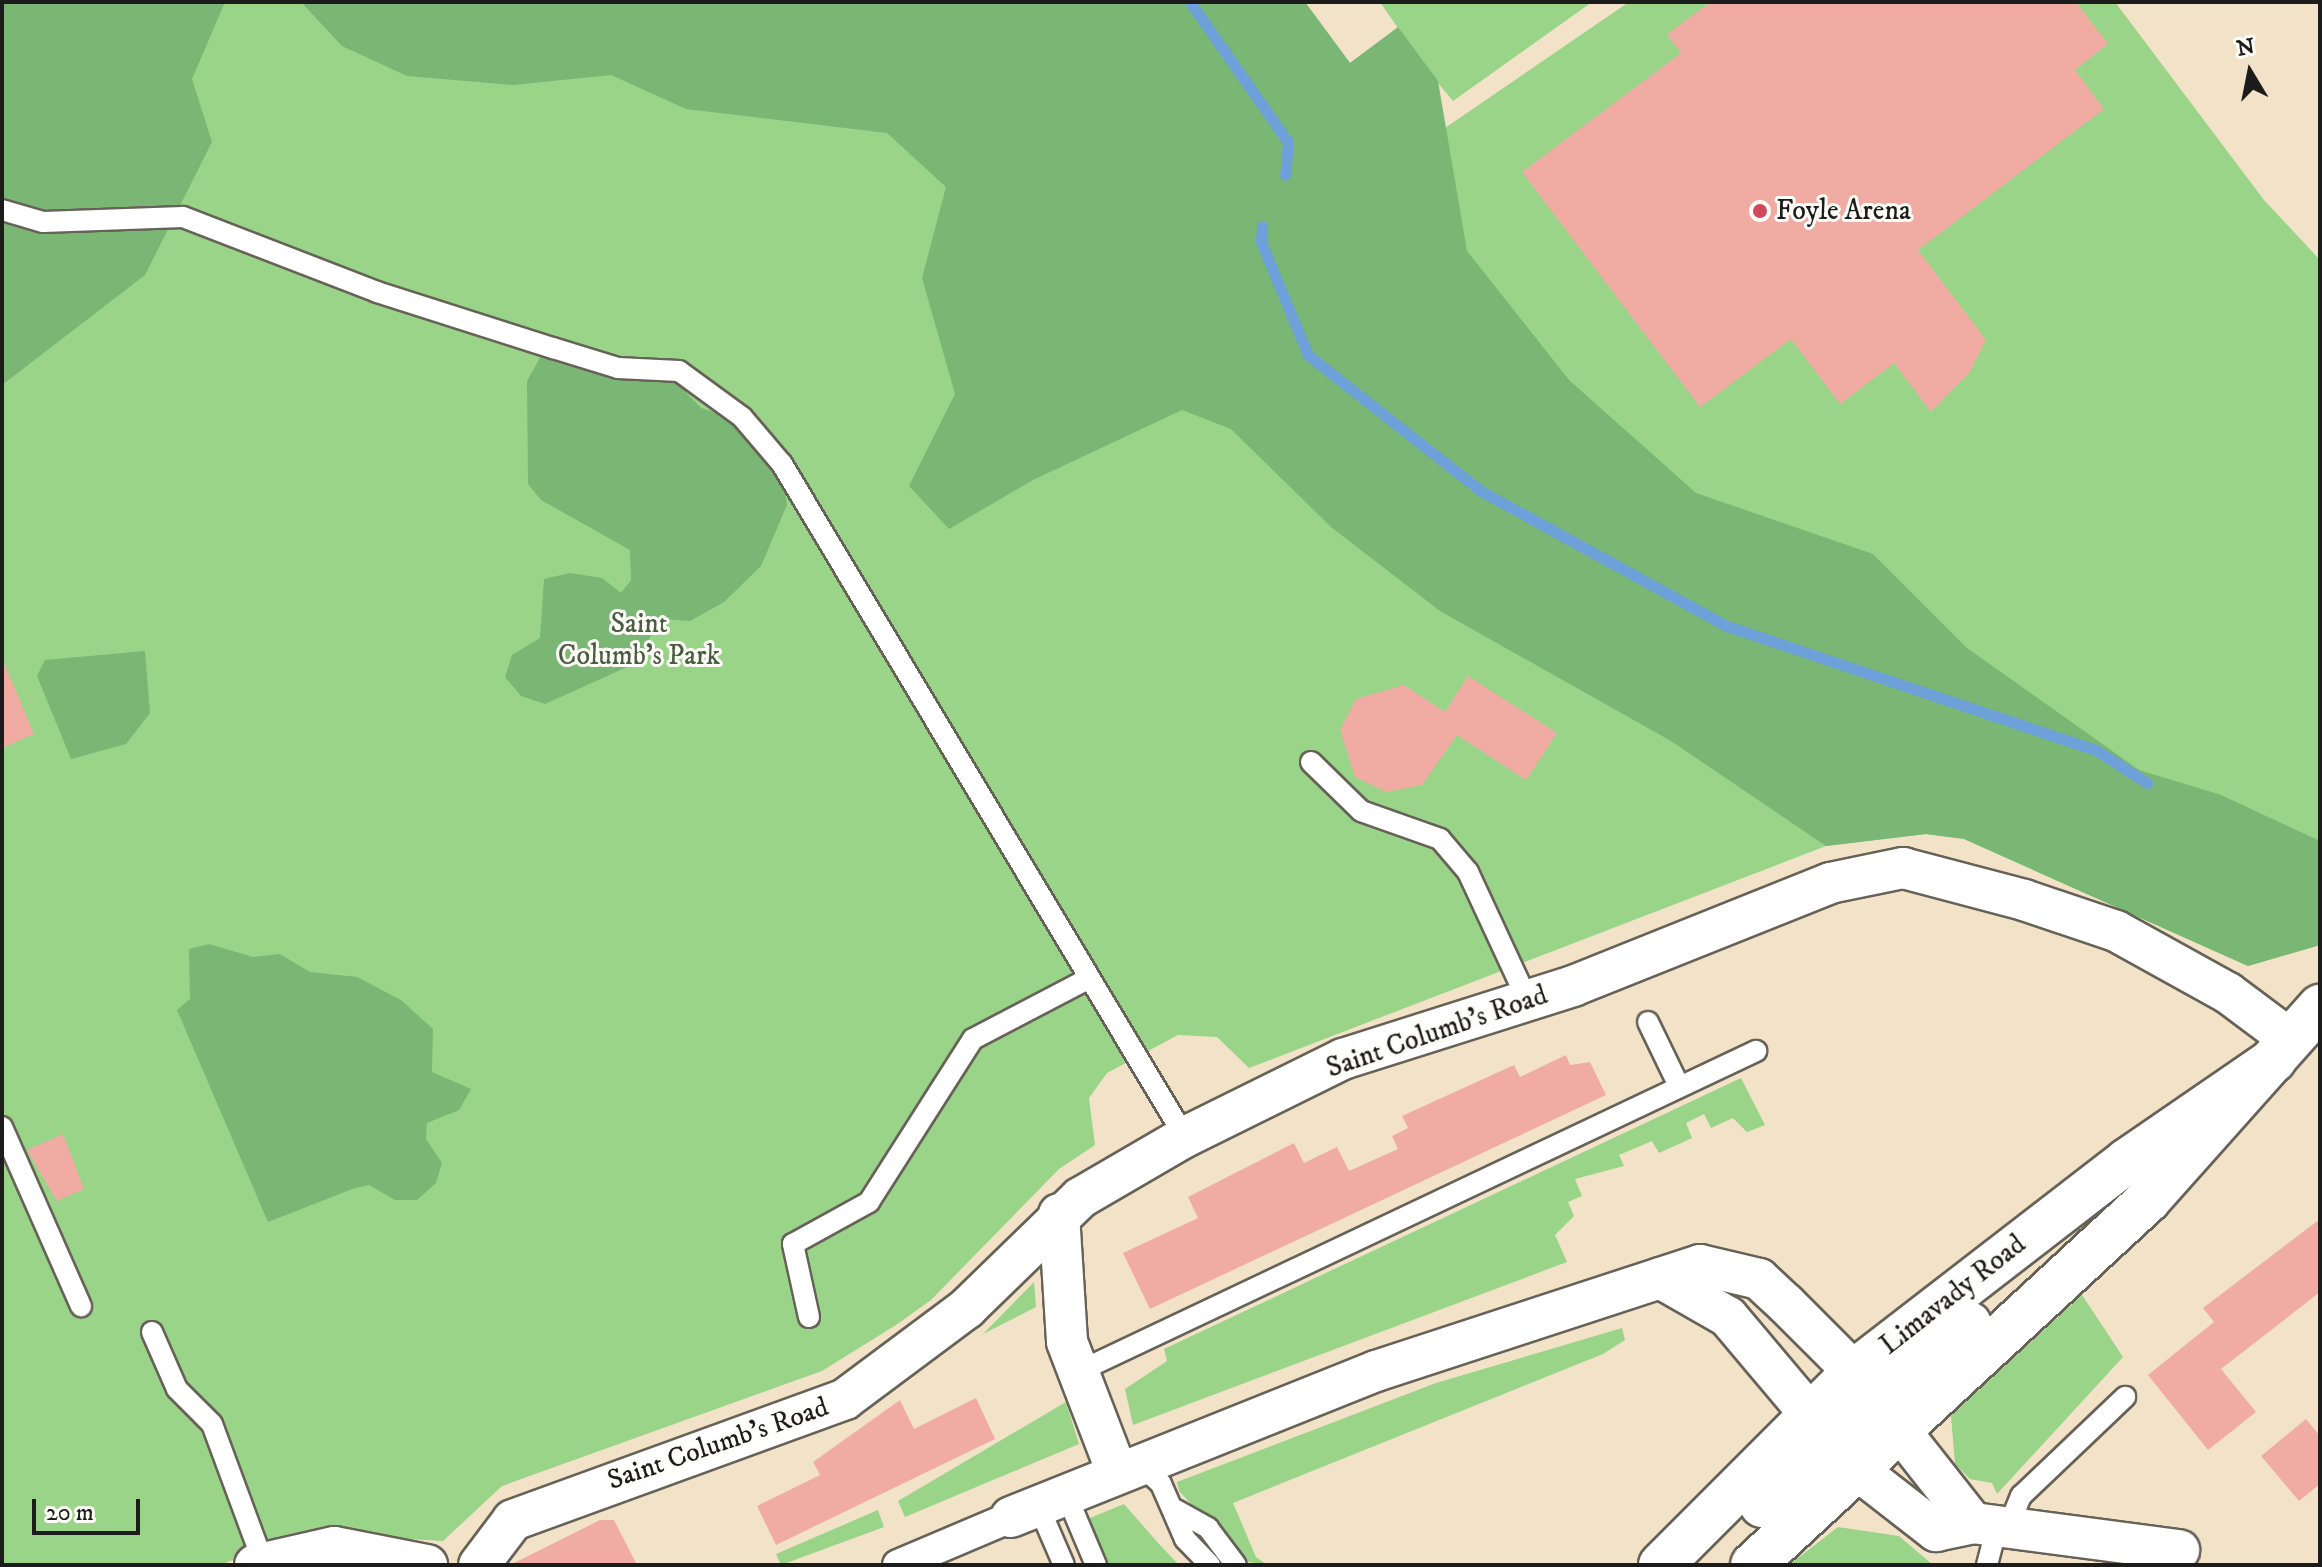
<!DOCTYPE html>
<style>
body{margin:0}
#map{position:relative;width:2322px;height:1567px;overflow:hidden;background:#f2e3c8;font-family:"IM FELL DW Pica",serif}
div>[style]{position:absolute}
.green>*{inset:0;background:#99d488}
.forest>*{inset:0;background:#7ab674}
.stream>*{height:11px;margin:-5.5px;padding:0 5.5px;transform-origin:5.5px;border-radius:5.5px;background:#6ea1d9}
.building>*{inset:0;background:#f0aca3}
.roads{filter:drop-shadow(2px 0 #676258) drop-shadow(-2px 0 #676258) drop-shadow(0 2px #676258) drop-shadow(0 -2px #676258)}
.service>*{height:20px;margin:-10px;padding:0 10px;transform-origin:10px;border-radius:10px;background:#fff}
.pedestrian>*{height:30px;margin:-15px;padding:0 15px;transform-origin:15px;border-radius:15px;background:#fff}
.minor>*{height:40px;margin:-20px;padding:0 20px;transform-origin:20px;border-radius:20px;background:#fff}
.trunk>*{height:44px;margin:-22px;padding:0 22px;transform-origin:22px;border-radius:22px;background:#fff}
.dots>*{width:22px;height:22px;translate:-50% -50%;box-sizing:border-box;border:4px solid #fdfcf7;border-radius:50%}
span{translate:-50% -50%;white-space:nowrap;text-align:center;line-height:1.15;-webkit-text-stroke:6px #fdfcf7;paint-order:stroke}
.poi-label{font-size:28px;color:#1c1c1c}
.left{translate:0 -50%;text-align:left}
.park-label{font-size:28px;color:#485c42}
.street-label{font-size:28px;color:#1c1c1c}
.frame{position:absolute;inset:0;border:4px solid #1c1c1c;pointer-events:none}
.north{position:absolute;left:2210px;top:32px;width:80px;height:80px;-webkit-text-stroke:6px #fdfcf7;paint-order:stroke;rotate:350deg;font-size:22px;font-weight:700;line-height:32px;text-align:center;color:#1c1c1c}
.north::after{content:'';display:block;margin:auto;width:28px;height:36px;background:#1c1c1c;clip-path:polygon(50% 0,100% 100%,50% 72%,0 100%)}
.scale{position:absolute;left:32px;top:1499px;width:108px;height:36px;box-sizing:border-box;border:4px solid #1c1c1c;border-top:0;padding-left:10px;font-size:24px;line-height:28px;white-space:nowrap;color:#1c1c1c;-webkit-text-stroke:6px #fdfcf7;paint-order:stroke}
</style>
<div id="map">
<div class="green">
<div style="clip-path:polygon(2px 2px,1305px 2px,1350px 63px,1398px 28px,1380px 2px,1592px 2px,1453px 101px,1438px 83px,1442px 130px,1629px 2px,2115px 2px,2264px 200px,2320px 260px,2320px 945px,2248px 966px,1964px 839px,1926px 834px,1826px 846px,1249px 1068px,1217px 1037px,1178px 1035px,1107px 1073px,1089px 1098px,1095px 1145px,1059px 1169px,931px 1300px,896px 1325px,822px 1371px,502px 1486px,443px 1541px,301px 1533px,220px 1565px,2px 1565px)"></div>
<div style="clip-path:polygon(1741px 1078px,1765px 1125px,1747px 1132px,1733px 1118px,1711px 1128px,1704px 1114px,1686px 1123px,1692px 1138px,1659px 1153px,1652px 1141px,1619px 1155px,1624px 1166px,1575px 1179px,1582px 1196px,1568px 1202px,1574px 1216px,1555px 1235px,1567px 1262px,1133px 1425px,1125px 1389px,1167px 1361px,1164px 1349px)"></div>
<div style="clip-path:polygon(1034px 1282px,1036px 1307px,983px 1334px)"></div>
<div style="clip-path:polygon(2082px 1295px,2123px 1357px,1997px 1494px,1992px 1483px,1970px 1479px,1955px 1464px,1951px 1416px)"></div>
<div style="clip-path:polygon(1622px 1328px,1625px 1340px,1603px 1354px,1233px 1503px,1256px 1557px,1267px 1565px,1243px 1561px,1179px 1491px,1177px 1482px,1436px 1383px)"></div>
<div style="clip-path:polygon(1066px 1402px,1079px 1444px,905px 1517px,898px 1501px)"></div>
<div style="clip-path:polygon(1124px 1504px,1159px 1544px,1179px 1565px,1103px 1565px,1085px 1520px)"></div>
<div style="clip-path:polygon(878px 1510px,884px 1527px,781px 1565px,776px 1554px)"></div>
<div style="clip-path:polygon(1838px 1527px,1899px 1536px,1933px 1565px,1789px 1565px)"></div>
</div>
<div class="forest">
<div style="clip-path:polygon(2px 2px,225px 2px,192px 79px,212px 142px,145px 275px,2px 385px)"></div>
<div style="clip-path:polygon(301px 2px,1305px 2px,1350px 63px,1398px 27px,1438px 81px,1467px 251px,1569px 380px,1696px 493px,1873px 554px,1967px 648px,2139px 770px,2221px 795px,2320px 841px,2320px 945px,2248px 966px,1964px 839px,1926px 834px,1826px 846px,1671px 741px,1440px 611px,1331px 527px,1231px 429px,1182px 410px,1033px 480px,949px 529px,909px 486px,955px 394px,922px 278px,946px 187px,887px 133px,686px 109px,611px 75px,513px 85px,407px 76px,342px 46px)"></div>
<div style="clip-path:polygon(541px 356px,671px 377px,701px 408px,727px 416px,754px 442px,783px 480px,787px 505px,761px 566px,724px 602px,690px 621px,660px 619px,636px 663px,545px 704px,521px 696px,505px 677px,512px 655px,540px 638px,544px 579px,570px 573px,602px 578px,621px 593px,631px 580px,630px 550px,541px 500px,528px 484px,527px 381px)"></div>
<div style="clip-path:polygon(145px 651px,150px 713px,126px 744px,71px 759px,37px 676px,45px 660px)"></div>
<div style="clip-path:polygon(209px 944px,253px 957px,280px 954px,310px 972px,357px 977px,401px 1000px,433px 1029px,432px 1072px,471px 1089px,459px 1110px,427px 1123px,426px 1139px,442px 1163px,436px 1183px,417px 1200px,395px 1200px,369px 1185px,355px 1188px,268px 1222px,177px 1010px,190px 999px,189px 949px)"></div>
</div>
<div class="stream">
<div style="left:1190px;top:2px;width:171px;rotate:55deg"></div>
<div style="left:1288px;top:142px;width:33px;rotate:95deg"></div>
<div style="left:1262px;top:226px;width:16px;rotate:94deg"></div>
<div style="left:1261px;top:242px;width:122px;rotate:67.4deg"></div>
<div style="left:1308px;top:355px;width:220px;rotate:38.2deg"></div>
<div style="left:1481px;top:491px;width:281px;rotate:28.8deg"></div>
<div style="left:1727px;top:626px;width:389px;rotate:18.6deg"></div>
<div style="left:2096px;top:750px;width:61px;rotate:32.9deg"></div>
</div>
<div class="building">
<div style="clip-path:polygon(1711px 2px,2076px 2px,2108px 44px,2075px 70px,2104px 109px,1918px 250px,1986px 340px,1969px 373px,1931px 412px,1894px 363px,1840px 404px,1791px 339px,1700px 407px,1522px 172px,1681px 53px,1667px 34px)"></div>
<div style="clip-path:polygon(2px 658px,34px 734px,2px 748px)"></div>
<div style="clip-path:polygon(1468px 676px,1557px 733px,1526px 780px,1457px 735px,1422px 785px,1386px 792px,1355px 777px,1340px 730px,1356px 699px,1404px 685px,1445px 712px)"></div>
<div style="clip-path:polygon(1566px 1055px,1570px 1065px,1590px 1062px,1606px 1095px,1150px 1309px,1123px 1253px,1198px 1218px,1188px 1197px,1294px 1143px,1304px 1163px,1337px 1147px,1349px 1171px,1398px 1149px,1392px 1136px,1408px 1128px,1402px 1116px,1514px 1065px,1520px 1077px)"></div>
<div style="clip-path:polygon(63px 1134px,84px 1189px,57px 1201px,27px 1150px)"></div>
<div style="clip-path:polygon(2320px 1219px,2320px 1292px,2221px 1369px,2256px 1412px,2208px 1450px,2148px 1375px,2214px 1322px,2203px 1308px)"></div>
<div style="clip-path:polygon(976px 1398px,995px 1439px,776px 1545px,757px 1506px,820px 1475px,813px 1462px,900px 1400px,914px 1429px)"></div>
<div style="clip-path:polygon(2306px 1419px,2320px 1436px,2320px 1484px,2299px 1501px,2261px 1456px)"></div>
<div style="clip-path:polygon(600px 1520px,614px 1520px,637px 1565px,510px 1565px)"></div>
</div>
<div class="roads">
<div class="service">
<div style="left:2px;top:210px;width:43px;rotate:16.3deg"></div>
<div style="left:43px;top:222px;width:140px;rotate:-2deg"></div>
<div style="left:183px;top:217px;width:208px;rotate:21.1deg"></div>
<div style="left:377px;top:292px;width:185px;rotate:17.7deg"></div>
<div style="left:553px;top:348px;width:68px;rotate:17.1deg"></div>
<div style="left:618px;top:368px;width:61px;rotate:2.8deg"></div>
<div style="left:679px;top:371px;width:78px;rotate:36.1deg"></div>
<div style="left:742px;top:417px;width:62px;rotate:49.6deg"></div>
<div style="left:782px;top:464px;width:784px;rotate:59.09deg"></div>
<div style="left:1311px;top:762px;width:70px;rotate:44.4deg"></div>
<div style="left:1361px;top:811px;width:84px;rotate:19.5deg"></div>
<div style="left:1440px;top:839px;width:43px;rotate:49.7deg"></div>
<div style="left:1468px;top:872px;width:142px;rotate:65.1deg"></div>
<div style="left:1648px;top:1022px;width:71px;rotate:64.2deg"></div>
<div style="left:2px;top:1127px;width:196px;rotate:66.2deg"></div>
<div style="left:809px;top:1317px;width:75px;rotate:-102.4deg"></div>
<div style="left:793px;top:1244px;width:87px;rotate:-28.9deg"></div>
<div style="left:869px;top:1202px;width:193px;rotate:-57.5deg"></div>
<div style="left:973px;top:1039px;width:130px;rotate:-27.6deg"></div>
<div style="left:152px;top:1332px;width:62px;rotate:66.3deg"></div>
<div style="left:177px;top:1389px;width:49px;rotate:45deg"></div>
<div style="left:212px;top:1424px;width:147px;rotate:69.7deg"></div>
<div style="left:1082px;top:1370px;width:746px;rotate:-25.33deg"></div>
<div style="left:1138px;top:1463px;width:31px;rotate:42deg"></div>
<div style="left:1161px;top:1484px;width:60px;rotate:66.4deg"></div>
<div style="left:1185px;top:1539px;width:36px;rotate:46deg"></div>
<div style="left:1066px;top:1494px;width:77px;rotate:67.1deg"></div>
<div style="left:1038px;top:1505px;width:65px;rotate:66.6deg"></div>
<div style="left:1176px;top:1510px;width:37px;rotate:29deg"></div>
<div style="left:1208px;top:1528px;width:46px;rotate:52.9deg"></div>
<div style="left:2008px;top:1528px;width:35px;rotate:-68deg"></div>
<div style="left:2021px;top:1496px;width:144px;rotate:-43.6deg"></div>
<div style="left:1987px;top:1565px;width:40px;rotate:-75.6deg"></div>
</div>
<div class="pedestrian">
<div style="left:898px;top:1565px;width:123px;rotate:-23deg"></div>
</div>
<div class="minor">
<div style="left:1059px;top:1214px;width:128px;rotate:86.4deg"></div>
<div style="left:1067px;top:1342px;width:139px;rotate:69deg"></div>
<div style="left:1660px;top:1278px;width:78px;rotate:29.8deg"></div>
<div style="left:1728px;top:1317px;width:197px;rotate:49.9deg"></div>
<div style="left:1855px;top:1468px;width:103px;rotate:37.9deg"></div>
<div style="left:1936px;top:1531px;width:38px;rotate:-12deg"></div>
<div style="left:1973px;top:1523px;width:208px;rotate:7.5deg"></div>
<div style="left:1011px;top:1517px;width:393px;rotate:-21.8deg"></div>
<div style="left:1376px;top:1371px;width:341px;rotate:-18.1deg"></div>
<div style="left:1700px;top:1265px;width:61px;rotate:13.3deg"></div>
<div style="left:1759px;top:1279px;width:37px;rotate:43deg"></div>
<div style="left:1786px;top:1304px;width:96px;rotate:45deg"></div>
<div style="left:1854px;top:1372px;width:192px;rotate:51.8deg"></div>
<div style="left:255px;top:1565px;width:81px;rotate:-12.8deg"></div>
<div style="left:334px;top:1547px;width:95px;rotate:11deg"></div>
<div style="left:479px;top:1565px;width:56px;rotate:-52.9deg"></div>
<div style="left:513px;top:1520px;width:353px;rotate:-20deg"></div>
<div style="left:845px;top:1399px;width:152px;rotate:-36.7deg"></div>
<div style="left:967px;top:1308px;width:158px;rotate:-44.2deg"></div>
<div style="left:1080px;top:1198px;width:121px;rotate:-30.2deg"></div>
<div style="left:1185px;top:1137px;width:176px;rotate:-26.3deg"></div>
<div style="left:1343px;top:1059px;width:241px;rotate:-17.6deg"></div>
<div style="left:1573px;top:986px;width:277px;rotate:-21.8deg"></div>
<div style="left:1830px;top:883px;width:75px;rotate:-11.6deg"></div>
<div style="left:1903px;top:868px;width:125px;rotate:14.8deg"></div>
<div style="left:2024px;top:900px;width:97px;rotate:18.6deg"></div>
<div style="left:2116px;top:931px;width:128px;rotate:29deg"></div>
<div style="left:2228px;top:993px;width:79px;rotate:36.7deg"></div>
</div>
<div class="trunk">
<div style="left:1762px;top:1505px;width:275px;rotate:-41.2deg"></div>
<div style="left:1661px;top:1565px;width:273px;rotate:-45deg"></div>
<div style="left:1854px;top:1372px;width:345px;rotate:-37.7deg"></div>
<div style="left:2127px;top:1161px;width:178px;rotate:-34.5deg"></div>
<div style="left:1753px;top:1565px;width:538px;rotate:-42.74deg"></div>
<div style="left:2148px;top:1200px;width:259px;rotate:-48.3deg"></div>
</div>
</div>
<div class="dots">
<div style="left:1760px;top:211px;background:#d1495b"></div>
</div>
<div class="poi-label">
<span class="left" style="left:1776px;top:211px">Foyle Arena</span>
</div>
<div class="park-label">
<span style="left:639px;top:640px">Saint<br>Columb's Park</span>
</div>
<div class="street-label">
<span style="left:1437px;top:1032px;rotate:-19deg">Saint Columb's Road</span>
<span style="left:1953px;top:1295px;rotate:-38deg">Limavady Road</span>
<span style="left:718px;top:1444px;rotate:-19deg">Saint Columb's Road</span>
</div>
<div class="frame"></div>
<div class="north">N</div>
<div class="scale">20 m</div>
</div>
